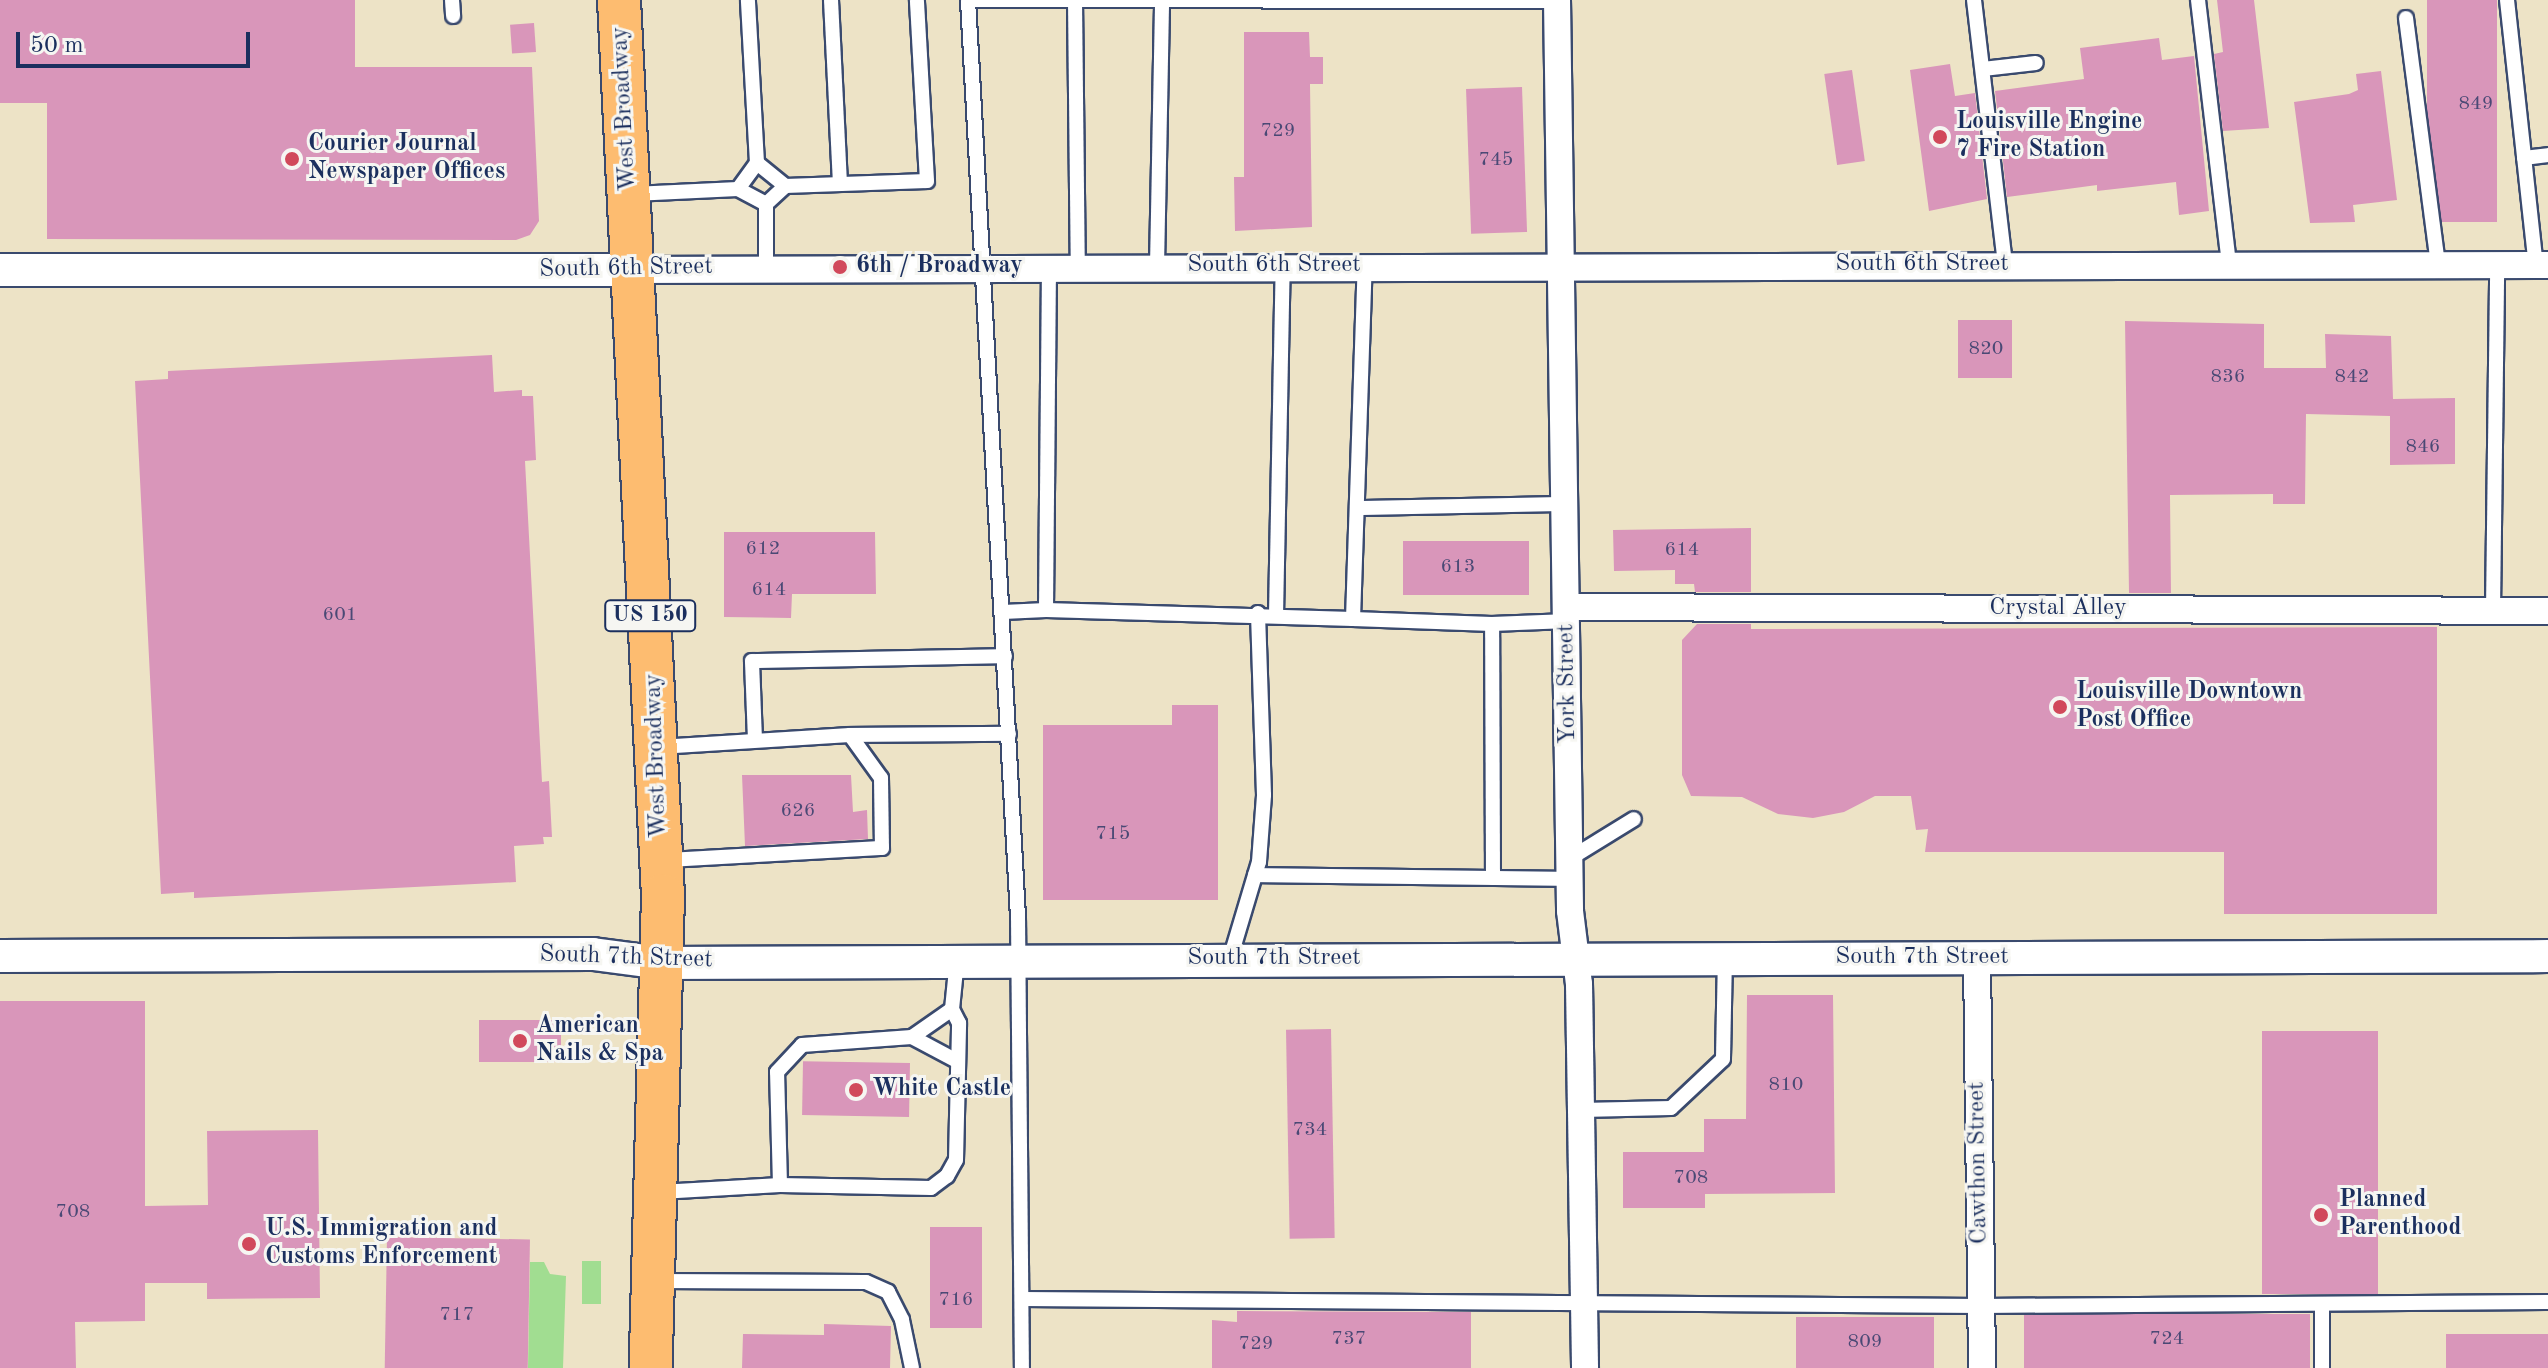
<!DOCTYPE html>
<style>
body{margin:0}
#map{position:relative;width:2548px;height:1368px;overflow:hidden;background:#ede3c6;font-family:"Old Standard TT",serif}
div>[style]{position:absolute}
.green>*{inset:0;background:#a1dd91;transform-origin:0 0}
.building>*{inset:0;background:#d996ba;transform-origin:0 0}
.roads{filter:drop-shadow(2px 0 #3a4a6e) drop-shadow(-2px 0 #3a4a6e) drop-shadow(0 2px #3a4a6e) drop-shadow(0 -2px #3a4a6e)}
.service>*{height:14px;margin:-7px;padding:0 7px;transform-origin:7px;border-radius:7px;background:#fff}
.minor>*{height:26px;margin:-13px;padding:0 13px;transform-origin:13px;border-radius:13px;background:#fff}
.tertiary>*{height:32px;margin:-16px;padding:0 16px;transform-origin:16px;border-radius:16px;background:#fff}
.primary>*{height:42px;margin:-21px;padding:0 21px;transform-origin:21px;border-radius:21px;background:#fdbc70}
.dots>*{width:22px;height:22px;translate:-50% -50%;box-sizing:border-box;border:4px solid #f6f6f2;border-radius:50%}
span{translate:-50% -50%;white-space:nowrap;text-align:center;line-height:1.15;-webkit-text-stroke:6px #f6f6f2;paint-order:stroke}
.number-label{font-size:20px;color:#4a4975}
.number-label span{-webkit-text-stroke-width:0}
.shield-label span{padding:2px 6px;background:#f6f6f2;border:2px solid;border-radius:6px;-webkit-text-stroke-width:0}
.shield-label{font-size:22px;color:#1b2f5e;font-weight:700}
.street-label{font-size:24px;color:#1b2f5e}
.poi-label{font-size:24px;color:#1b2f5e;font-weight:700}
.left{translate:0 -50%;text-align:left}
.scale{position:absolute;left:16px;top:32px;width:234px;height:36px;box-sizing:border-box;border:4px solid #1b2f5e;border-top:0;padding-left:10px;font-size:24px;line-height:28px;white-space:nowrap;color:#1b2f5e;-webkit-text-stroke:6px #f6f6f2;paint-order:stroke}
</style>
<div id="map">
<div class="green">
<div style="left:582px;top:1261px;width:19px;height:43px"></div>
<div style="clip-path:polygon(530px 1262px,544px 1262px,550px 1274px,566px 1276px,563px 1368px,528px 1368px)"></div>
</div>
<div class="building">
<div style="clip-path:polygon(0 0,355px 0,355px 67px,532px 67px,539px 221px,530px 235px,516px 240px,47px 239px,47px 103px,0 103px)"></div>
<div style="clip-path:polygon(2217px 0,2254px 0,2269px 128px,2223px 131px,2214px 54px,2223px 52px)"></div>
<div style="left:2427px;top:0;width:70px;height:222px"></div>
<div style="left:534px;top:23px;width:29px;height:24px;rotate:86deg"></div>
<div style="clip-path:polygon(1244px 32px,1309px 32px,1310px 57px,1323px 57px,1323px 84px,1310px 84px,1312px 227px,1235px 231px,1234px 177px,1244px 177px)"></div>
<div style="clip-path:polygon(2159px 38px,2162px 60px,2194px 56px,2209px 211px,2179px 215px,2176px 182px,2097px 191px,2097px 185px,2007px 197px,1995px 91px,2084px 79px,2080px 48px)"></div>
<div style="clip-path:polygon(1950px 64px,1955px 96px,1975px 93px,1987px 199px,1929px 211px,1910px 70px)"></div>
<div style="left:1852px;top:70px;width:92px;height:28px;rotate:82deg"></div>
<div style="clip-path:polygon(2381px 71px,2397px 200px,2353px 205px,2355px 222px,2310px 223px,2294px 102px,2349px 94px,2358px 90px,2356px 74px)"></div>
<div style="left:1522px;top:87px;width:145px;height:56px;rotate:88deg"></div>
<div style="left:1958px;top:320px;width:54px;height:58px"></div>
<div style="clip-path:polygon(2125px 321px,2264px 324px,2264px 368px,2326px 368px,2325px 334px,2391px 336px,2393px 399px,2455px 398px,2455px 464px,2390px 465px,2390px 416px,2306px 414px,2305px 504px,2273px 504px,2273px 494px,2170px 495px,2171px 593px,2129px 593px)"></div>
<div style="clip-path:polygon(492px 355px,494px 392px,522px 390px,522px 396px,533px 396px,536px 460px,525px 461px,542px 782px,549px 781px,552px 837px,543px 837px,544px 844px,514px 846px,516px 882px,194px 898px,194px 892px,161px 894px,135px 381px,168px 379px,168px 371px)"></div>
<div style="clip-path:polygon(1751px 528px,1751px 592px,1695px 592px,1694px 584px,1675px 584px,1675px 570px,1614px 571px,1613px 530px)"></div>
<div style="clip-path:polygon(724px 532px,875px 532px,876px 594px,792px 594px,791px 618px,724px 617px)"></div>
<div style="left:1403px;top:541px;width:126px;height:54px"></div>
<div style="clip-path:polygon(1697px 624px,1751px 624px,1751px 629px,2437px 627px,2437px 914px,2224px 914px,2224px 852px,1925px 852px,1928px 829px,1916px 830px,1911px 796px,1875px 796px,1844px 812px,1813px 818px,1778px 814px,1742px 797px,1691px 796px,1682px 775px,1682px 640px)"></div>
<div style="clip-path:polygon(1172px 705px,1218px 705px,1218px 900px,1043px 900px,1043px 725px,1172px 725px)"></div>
<div style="clip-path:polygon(742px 775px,851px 775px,853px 812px,867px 810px,868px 839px,745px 846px)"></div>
<div style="clip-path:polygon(1747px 995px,1833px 995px,1835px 1193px,1705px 1194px,1705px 1208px,1623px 1208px,1623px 1152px,1704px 1152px,1704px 1119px,1746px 1119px)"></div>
<div style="clip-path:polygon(0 1001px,145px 1001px,145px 1206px,208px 1205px,207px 1131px,318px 1130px,320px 1298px,207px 1299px,207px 1283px,145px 1283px,145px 1321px,75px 1322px,76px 1368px,0 1368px)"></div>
<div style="left:479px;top:1020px;width:82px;height:42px"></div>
<div style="left:1331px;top:1029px;width:209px;height:45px;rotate:89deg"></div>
<div style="left:2262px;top:1031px;width:116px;height:263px"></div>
<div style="left:910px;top:1063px;width:54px;height:107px;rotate:91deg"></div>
<div style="left:930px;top:1227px;width:52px;height:101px"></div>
<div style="left:387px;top:1237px;width:143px;height:131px;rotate:1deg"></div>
<div style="clip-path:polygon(1237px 1311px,1471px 1312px,1471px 1368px,1212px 1368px,1212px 1320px,1237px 1322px)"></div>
<div style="left:2310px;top:1314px;width:54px;height:286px;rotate:90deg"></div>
<div style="left:1796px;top:1317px;width:138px;height:51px"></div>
<div style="clip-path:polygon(824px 1324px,891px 1326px,890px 1368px,742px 1368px,743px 1334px,824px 1335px)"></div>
<div style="left:2446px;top:1334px;width:102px;height:34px"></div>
</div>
<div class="roads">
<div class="service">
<div style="left:452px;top:0;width:16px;rotate:86deg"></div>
<div style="left:831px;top:0;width:184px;rotate:87.2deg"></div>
<div style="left:968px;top:0;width:918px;rotate:86.88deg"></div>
<div style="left:1018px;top:917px;width:451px;rotate:89.5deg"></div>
<div style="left:974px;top:0;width:583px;rotate:0.1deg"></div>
<div style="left:1075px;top:0;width:267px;rotate:89.4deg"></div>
<div style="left:1974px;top:0;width:267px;rotate:83.3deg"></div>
<div style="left:2198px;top:0;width:267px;rotate:83.3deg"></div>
<div style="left:2507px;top:0;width:267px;rotate:83.8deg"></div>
<div style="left:2406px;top:18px;width:249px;rotate:82.6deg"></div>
<div style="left:1983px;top:69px;width:53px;rotate:-6.5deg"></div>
<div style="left:2524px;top:158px;width:24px;rotate:-7deg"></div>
<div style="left:757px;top:163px;width:36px;rotate:39deg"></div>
<div style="left:738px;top:189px;width:32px;rotate:28deg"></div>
<div style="left:633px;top:194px;width:105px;rotate:-2.7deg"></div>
<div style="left:738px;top:189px;width:32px;rotate:-54deg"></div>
<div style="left:757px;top:163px;width:163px;rotate:-93.2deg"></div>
<div style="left:1157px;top:266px;width:264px;rotate:-88.9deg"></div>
<div style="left:766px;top:268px;width:64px;rotate:-90deg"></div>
<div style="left:766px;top:204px;width:26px;rotate:-43deg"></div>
<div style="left:785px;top:186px;width:142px;rotate:-2deg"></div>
<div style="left:927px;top:181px;width:181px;rotate:-93.2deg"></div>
<div style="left:1357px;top:508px;width:209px;rotate:-1.1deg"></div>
<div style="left:1046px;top:610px;width:307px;rotate:1.7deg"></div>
<div style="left:1353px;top:619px;width:353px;rotate:-88.1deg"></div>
<div style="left:2493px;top:610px;width:345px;rotate:-89.3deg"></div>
<div style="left:1003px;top:612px;width:43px;rotate:-2.7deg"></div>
<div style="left:1046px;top:610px;width:343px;rotate:-89.5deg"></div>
<div style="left:1276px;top:616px;width:350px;rotate:-88.9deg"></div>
<div style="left:1353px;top:619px;width:139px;rotate:2.1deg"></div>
<div style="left:850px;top:735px;width:159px;rotate:-0.4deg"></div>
<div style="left:755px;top:740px;width:79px;rotate:-92.2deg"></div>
<div style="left:752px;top:661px;width:253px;rotate:-1.1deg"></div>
<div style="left:659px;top:747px;width:191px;rotate:-3.6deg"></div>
<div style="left:850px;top:735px;width:53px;rotate:54.2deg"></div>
<div style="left:881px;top:778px;width:70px;rotate:89.2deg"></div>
<div style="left:882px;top:848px;width:216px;rotate:176.8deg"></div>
<div style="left:1569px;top:859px;width:76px;rotate:-31.6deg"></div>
<div style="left:1255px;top:875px;width:315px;rotate:0.7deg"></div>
<div style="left:1493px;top:878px;width:254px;rotate:-90.2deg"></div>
<div style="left:1492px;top:624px;width:76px;rotate:-2.3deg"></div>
<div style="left:1230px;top:959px;width:101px;rotate:-73.4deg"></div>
<div style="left:1259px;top:862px;width:67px;rotate:-85.7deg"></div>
<div style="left:1264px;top:795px;width:182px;rotate:-91.9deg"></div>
<div style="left:912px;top:1037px;width:49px;rotate:28.1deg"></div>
<div style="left:1581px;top:1110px;width:90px;rotate:-1.3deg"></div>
<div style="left:1671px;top:1108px;width:71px;rotate:-43.3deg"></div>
<div style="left:1723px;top:1059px;width:101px;rotate:-88.9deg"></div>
<div style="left:780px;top:1185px;width:113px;rotate:-91.5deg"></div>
<div style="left:777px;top:1072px;width:37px;rotate:-47deg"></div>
<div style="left:802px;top:1045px;width:110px;rotate:-4.2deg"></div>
<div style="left:912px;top:1037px;width:49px;rotate:-35deg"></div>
<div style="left:952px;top:1009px;width:49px;rotate:-84.2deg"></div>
<div style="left:660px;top:1192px;width:120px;rotate:-3.3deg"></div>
<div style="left:780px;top:1185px;width:151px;rotate:1.1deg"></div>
<div style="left:931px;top:1188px;width:20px;rotate:-37deg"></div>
<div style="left:947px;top:1176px;width:18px;rotate:-61deg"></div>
<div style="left:956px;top:1160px;width:137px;rotate:-88.7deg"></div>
<div style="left:959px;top:1023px;width:16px;rotate:-117deg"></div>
<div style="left:657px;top:1281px;width:209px;rotate:0.3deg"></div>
<div style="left:866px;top:1282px;width:24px;rotate:24deg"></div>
<div style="left:888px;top:1292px;width:31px;rotate:63deg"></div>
<div style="left:902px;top:1320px;width:49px;rotate:78.2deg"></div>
<div style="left:1022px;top:1299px;width:959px;rotate:0.42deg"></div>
<div style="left:1981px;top:1306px;width:567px;rotate:-0.4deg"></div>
<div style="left:2322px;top:1304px;width:64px;rotate:90deg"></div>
</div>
<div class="minor">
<div style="left:1557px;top:0;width:911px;rotate:89.18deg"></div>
<div style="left:1570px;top:911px;width:74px;rotate:83deg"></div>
<div style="left:1579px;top:984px;width:384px;rotate:89.1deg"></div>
<div style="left:631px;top:270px;width:1917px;rotate:-0.15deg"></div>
<div style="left:1567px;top:607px;width:981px;rotate:0.23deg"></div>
<div style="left:1977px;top:957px;width:411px;rotate:89.3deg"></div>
</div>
<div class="tertiary">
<div style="left:0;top:270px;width:631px"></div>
<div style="left:0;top:956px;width:593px;rotate:-0.19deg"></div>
<div style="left:593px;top:954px;width:69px;rotate:7.5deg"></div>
<div style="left:661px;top:963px;width:1887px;rotate:-0.21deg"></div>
</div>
<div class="primary">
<div style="left:619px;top:0;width:896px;rotate:87.19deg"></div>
<div style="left:663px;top:895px;width:473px;rotate:91.5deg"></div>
</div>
</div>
<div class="dots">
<div style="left:1940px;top:137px;background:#d1495b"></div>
<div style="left:292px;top:159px;background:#d1495b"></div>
<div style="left:840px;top:267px;background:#d1495b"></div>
<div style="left:2060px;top:707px;background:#d1495b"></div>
<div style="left:520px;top:1041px;background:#d1495b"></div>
<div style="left:856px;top:1090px;background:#d1495b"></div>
<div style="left:2321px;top:1215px;background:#d1495b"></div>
<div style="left:249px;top:1244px;background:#d1495b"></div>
</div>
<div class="number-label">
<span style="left:2476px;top:104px">849</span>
<span style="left:1278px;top:131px">729</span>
<span style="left:1496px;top:160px">745</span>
<span style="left:1986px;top:349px">820</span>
<span style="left:2228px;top:377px">836</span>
<span style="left:2352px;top:377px">842</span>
<span style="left:2423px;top:447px">846</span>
<span style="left:763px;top:549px">612</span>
<span style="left:1682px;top:550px">614</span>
<span style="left:1458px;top:567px">613</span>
<span style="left:769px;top:590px">614</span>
<span style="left:340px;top:615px">601</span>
<span style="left:798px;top:811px">626</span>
<span style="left:1113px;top:834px">715</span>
<span style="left:1786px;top:1085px">810</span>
<span style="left:1310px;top:1130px">734</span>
<span style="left:1691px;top:1178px">708</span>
<span style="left:73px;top:1212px">708</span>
<span style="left:956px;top:1300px">716</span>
<span style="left:457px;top:1315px">717</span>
<span style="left:1349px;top:1339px">737</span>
<span style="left:2167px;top:1339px">724</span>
<span style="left:1865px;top:1342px">809</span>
<span style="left:1256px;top:1344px">729</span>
</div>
<div class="shield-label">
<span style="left:650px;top:616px">US 150</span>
</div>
<div class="street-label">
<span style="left:625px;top:109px;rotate:-93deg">West Broadway</span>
<span style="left:1922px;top:265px">South 6th Street</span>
<span style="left:1274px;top:266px">South 6th Street</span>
<span style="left:626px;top:269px;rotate:-1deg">South 6th Street</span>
<span style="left:2058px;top:609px">Crystal Alley</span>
<span style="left:1568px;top:684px;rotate:-91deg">York Street</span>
<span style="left:657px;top:756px;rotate:-92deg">West Broadway</span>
<span style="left:626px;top:958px;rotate:2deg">South 7th Street</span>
<span style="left:1922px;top:958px">South 7th Street</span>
<span style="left:1274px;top:959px">South 7th Street</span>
<span style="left:1979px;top:1163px;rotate:-91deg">Cawthon Street</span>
</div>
<div class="poi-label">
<span class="left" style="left:1956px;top:137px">Louisville Engine<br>7 Fire Station</span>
<span class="left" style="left:308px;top:159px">Courier Journal<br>Newspaper Offices</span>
<span class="left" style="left:856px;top:267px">6th / Broadway</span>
<span class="left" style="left:2076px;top:707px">Louisville Downtown<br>Post Office</span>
<span class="left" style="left:536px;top:1041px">American<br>Nails &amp; Spa</span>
<span class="left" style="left:872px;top:1090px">White Castle</span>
<span class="left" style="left:2339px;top:1215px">Planned<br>Parenthood</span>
<span class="left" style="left:265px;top:1244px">U.S. Immigration and<br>Customs Enforcement</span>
</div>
<div class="scale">50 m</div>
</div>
